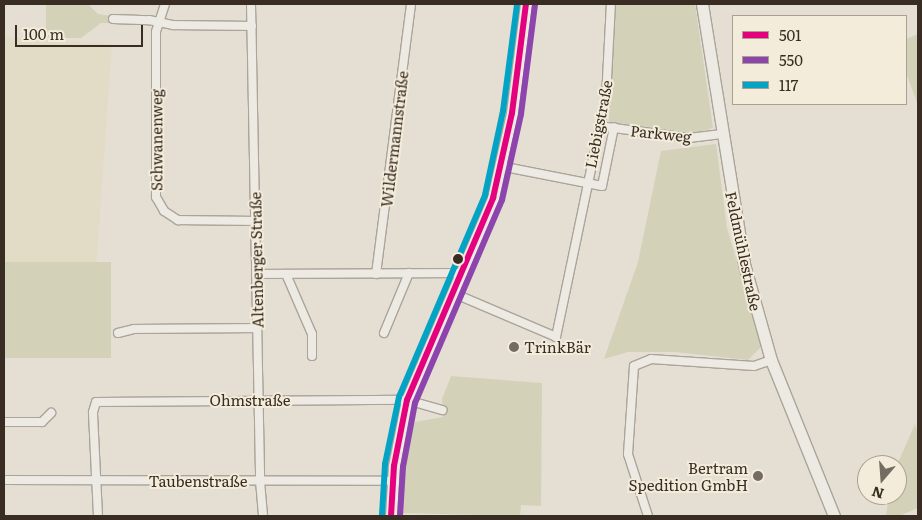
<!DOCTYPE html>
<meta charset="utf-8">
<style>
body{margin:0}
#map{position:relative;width:922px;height:520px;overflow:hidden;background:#e4ded3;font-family:Literata,serif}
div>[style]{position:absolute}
.farmland>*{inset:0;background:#e2dbc5;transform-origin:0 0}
.green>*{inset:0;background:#d3d2b8;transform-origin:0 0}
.roads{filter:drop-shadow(1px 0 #aaa49b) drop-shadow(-1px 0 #aaa49b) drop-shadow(0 1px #aaa49b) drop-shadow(0 -1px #aaa49b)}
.street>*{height:8px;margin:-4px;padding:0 4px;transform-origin:4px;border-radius:4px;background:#edeae3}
.secondary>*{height:11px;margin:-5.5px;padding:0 5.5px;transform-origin:5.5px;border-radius:5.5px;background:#edeae3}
.bus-1>*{height:6px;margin:-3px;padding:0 3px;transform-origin:3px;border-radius:3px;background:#e5007d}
.bus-2>*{height:6px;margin:-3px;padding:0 3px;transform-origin:3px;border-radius:3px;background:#8e44ad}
.bus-3>*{height:6px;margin:-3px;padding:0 3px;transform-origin:3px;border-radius:3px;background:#03a3c5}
.dots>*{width:14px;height:14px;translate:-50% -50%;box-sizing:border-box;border:2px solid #f3ecdb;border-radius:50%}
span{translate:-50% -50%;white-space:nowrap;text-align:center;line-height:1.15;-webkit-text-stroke:4px #f3ecdb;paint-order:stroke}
.street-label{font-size:15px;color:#392d23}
.poi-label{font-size:15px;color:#392d23}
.left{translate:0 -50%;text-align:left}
.right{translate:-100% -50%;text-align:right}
.frame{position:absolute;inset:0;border:5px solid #392d23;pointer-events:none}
.legend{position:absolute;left:732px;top:15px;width:175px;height:90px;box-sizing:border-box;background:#f3ecdb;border:1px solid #a9a091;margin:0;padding:6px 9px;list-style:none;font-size:15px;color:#392d23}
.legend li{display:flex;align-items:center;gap:10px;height:25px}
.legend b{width:25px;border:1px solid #a9a091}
.north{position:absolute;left:857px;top:455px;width:50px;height:50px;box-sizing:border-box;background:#f3ecdb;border:1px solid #a9a091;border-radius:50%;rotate:198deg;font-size:14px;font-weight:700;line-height:20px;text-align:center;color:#392d23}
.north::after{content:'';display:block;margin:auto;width:18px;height:22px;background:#756b61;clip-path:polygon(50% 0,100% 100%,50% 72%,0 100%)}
.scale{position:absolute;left:15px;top:25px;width:128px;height:22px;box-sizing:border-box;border:2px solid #392d23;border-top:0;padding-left:6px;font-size:15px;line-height:18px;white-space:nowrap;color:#392d23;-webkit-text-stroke:4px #f3ecdb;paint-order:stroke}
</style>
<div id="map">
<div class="farmland">
<div style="left:4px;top:37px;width:108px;height:225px;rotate:4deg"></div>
</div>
<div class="green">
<div style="clip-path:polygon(46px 4px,88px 4px,98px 14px,111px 16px,110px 23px,101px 23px,81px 38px,46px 38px)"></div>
<div style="clip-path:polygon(614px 4px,695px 4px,713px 128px,695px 133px,609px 122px)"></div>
<div style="clip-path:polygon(918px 34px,918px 105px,906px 73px,906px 39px)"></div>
<div style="clip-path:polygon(716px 144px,727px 228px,762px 346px,748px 360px,675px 352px,628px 352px,604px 359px,638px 262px,661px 151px)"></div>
<div style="left:4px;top:262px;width:107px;height:96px"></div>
<div style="clip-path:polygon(451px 376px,542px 383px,541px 506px,521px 505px,520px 516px,401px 513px,406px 446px,415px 422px,443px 417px,442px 399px)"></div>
<div style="clip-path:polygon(915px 424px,918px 433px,918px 508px,899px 516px,886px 516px,889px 495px,897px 495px,897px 465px)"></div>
</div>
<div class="roads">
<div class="street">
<div style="left:165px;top:4px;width:29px;rotate:108deg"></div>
<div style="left:156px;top:32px;width:165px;rotate:90deg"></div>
<div style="left:156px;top:197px;width:16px;rotate:60deg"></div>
<div style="left:164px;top:211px;width:17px;rotate:33deg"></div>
<div style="left:178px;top:220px;width:77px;rotate:0.7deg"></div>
<div style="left:251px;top:4px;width:477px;rotate:88.9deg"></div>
<div style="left:260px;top:481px;width:35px;rotate:85deg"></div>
<div style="left:113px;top:19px;width:36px;rotate:2deg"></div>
<div style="left:149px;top:20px;width:25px;rotate:12deg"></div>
<div style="left:173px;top:25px;width:79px;rotate:0.7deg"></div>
<div style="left:599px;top:126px;width:91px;rotate:7.6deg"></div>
<div style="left:689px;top:138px;width:35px;rotate:-7deg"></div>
<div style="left:500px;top:166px;width:104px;rotate:11.1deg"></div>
<div style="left:602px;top:186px;width:60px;rotate:-78.5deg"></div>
<div style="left:256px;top:274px;width:205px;rotate:-0.3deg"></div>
<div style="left:286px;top:274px;width:65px;rotate:66.6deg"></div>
<div style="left:312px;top:334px;width:22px;rotate:90deg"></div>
<div style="left:376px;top:274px;width:272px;rotate:-82.6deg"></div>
<div style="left:453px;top:293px;width:112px;rotate:23.1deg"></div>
<div style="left:556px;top:337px;width:244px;rotate:-78.2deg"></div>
<div style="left:606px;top:98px;width:94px;rotate:-87deg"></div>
<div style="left:118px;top:333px;width:16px;rotate:-14deg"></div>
<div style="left:134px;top:329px;width:123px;rotate:-0.5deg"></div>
<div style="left:384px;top:333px;width:65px;rotate:-67.4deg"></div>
<div style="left:4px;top:422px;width:38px"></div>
<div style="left:42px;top:422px;width:13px;rotate:-45deg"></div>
<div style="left:4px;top:480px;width:389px;rotate:0.1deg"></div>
<div style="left:98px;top:516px;width:104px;rotate:-92.8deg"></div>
<div style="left:93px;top:412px;width:10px;rotate:-73deg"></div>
<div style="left:96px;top:402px;width:311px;rotate:-0.4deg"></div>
<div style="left:407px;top:400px;width:37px;rotate:16deg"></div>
<div style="left:648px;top:516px;width:65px;rotate:-107.9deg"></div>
<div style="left:628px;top:454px;width:88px;rotate:-86.1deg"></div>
<div style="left:634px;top:366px;width:18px;rotate:-22deg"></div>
<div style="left:651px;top:359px;width:103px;rotate:3.9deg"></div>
<div style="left:754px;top:366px;width:18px;rotate:-19deg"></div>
</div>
<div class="secondary">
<div style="left:702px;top:4px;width:263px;rotate:80.8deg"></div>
<div style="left:744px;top:264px;width:100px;rotate:74.3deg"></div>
<div style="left:771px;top:360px;width:168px;rotate:68deg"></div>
<div style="left:391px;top:516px;width:50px;rotate:-86.6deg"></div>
<div style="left:394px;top:466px;width:67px;rotate:-78.9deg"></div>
<div style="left:407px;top:400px;width:220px;rotate:-66.9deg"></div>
<div style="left:493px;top:198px;width:87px;rotate:-77.4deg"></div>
<div style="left:512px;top:113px;width:110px;rotate:-82.7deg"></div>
</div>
</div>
<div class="bus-1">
<div style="left:391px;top:516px;width:50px;rotate:-86.6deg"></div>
<div style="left:394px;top:466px;width:67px;rotate:-78.9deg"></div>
<div style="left:407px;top:400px;width:220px;rotate:-66.9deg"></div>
<div style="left:493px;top:198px;width:87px;rotate:-77.4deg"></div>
<div style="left:512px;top:113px;width:110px;rotate:-82.7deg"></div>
</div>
<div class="bus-2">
<div style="left:400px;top:516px;width:49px;rotate:-86.5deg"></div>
<div style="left:403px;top:467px;width:65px;rotate:-79.4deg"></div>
<div style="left:415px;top:403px;width:221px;rotate:-66.8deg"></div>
<div style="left:502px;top:200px;width:88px;rotate:-77.5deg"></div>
<div style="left:521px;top:114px;width:110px;rotate:-82.7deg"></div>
</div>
<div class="bus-3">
<div style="left:382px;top:515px;width:51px;rotate:-86.6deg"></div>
<div style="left:385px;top:464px;width:68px;rotate:-78.2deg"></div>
<div style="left:399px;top:397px;width:220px;rotate:-66.9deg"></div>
<div style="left:485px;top:195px;width:86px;rotate:-77.9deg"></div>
<div style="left:503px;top:111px;width:108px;rotate:-82.5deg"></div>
</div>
<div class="dots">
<div style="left:458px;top:259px;background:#392d23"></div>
<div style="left:514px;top:347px;background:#756b61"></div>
<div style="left:758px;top:476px;background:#756b61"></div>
</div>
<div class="street-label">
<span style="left:598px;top:124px;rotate:-79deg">Liebigstraße</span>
<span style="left:661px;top:133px;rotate:6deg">Parkweg</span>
<span style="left:394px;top:139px;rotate:-83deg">Wildermannstraße</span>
<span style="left:156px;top:140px;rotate:-90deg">Schwanenweg</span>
<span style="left:744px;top:251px;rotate:78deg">Feldmühlestraße</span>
<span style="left:256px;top:260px;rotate:-91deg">Altenberger Straße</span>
<span style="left:250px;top:400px">Ohmstraße</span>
<span style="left:198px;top:481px">Taubenstraße</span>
</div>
<div class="poi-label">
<span class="left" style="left:524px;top:347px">TrinkBär</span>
<span class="right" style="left:748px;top:476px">Bertram<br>Spedition GmbH</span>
</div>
<div class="frame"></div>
<ul class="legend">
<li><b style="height:6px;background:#e5007d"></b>501</li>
<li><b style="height:6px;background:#8e44ad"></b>550</li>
<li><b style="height:6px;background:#03a3c5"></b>117</li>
</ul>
<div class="north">N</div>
<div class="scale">100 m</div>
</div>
